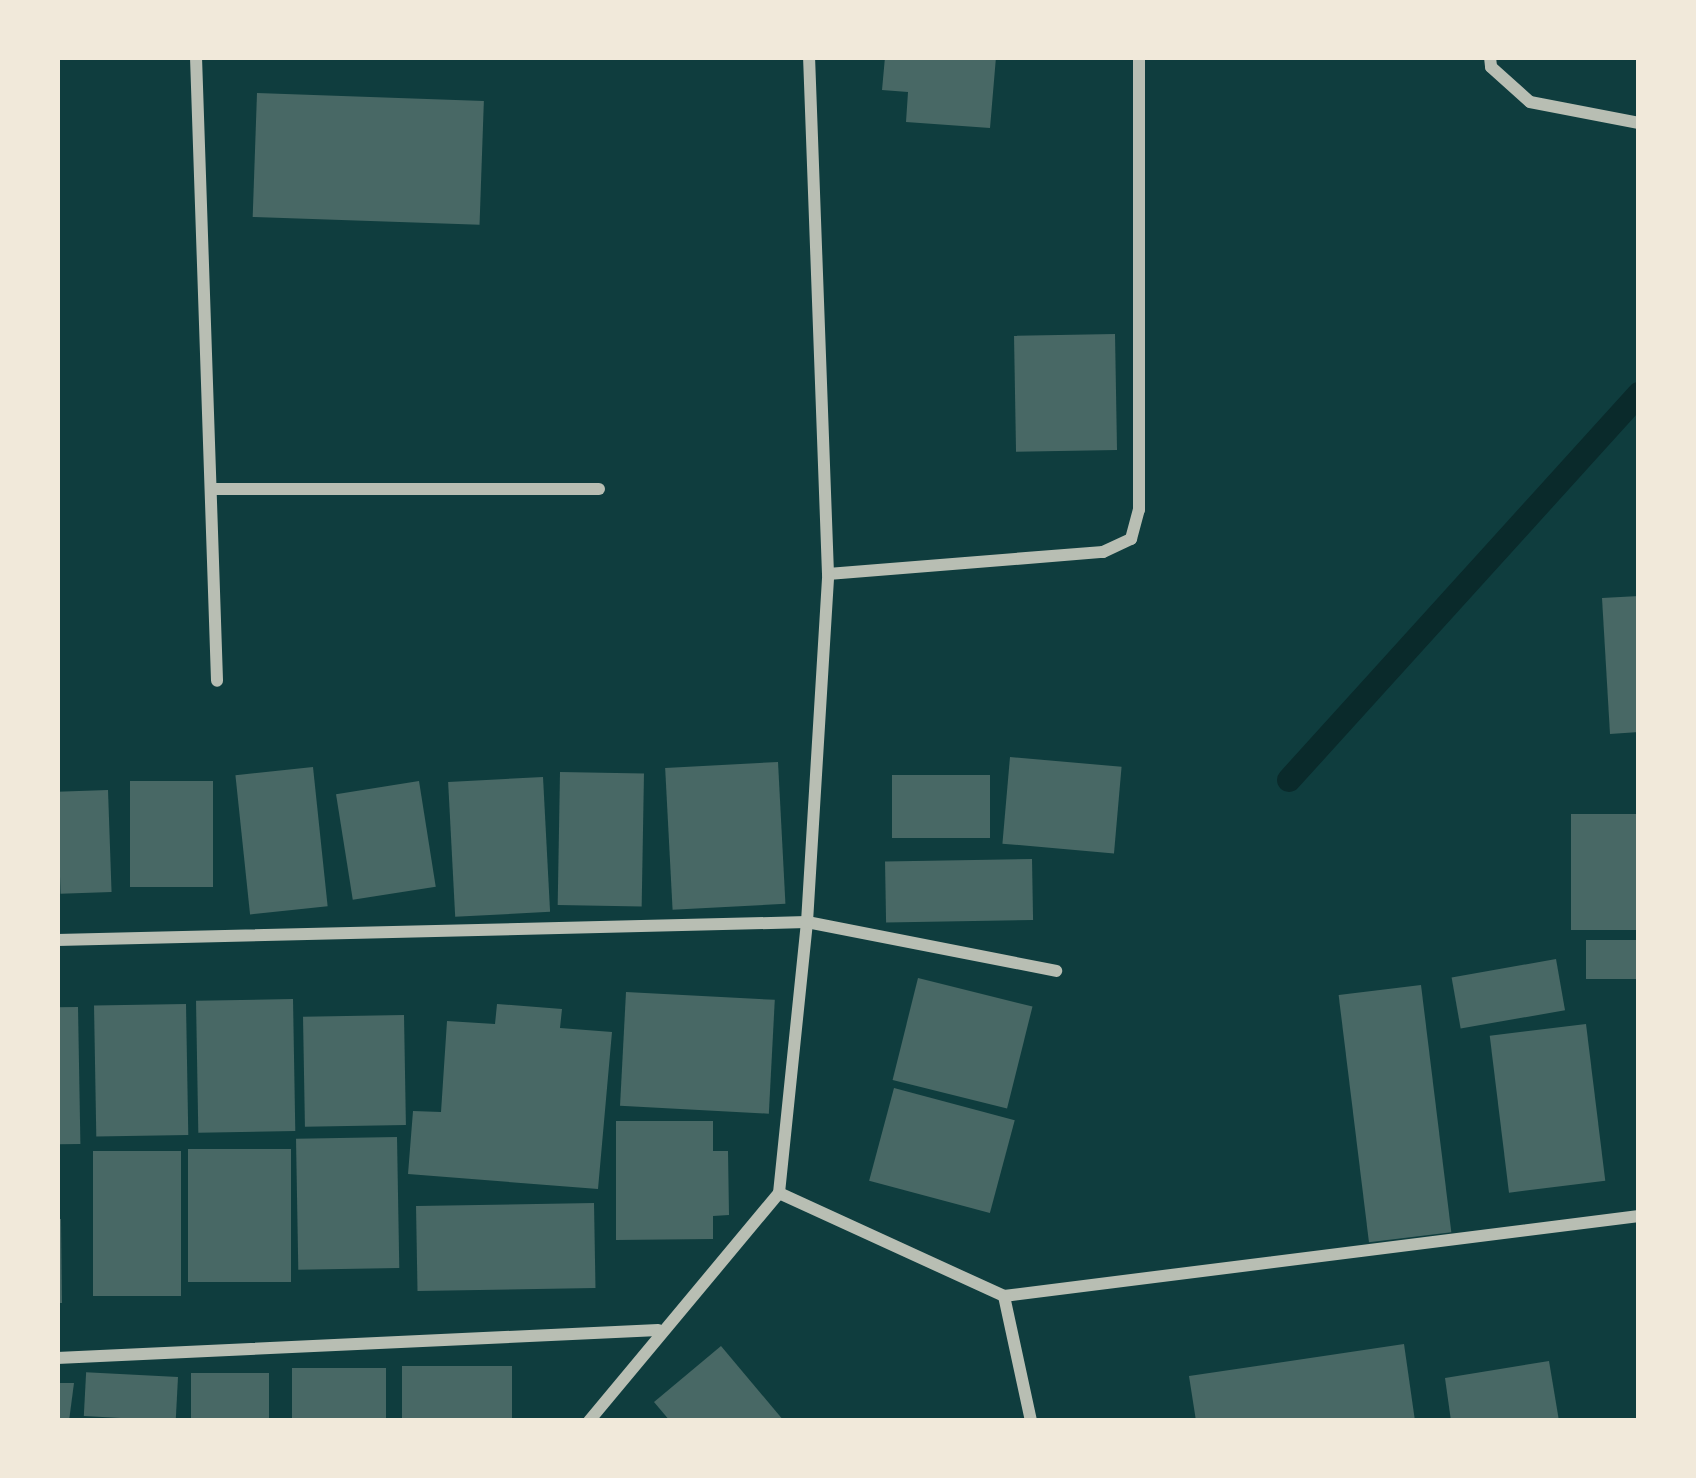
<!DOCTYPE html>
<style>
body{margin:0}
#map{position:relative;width:1696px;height:1478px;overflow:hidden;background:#0f3d3e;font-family:"Varela Round",sans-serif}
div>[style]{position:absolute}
.stream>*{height:24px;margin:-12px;padding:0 12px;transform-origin:12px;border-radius:12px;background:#0a2a2b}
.building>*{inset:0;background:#486865;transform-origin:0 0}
.minor>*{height:12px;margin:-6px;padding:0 6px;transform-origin:6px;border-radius:6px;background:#b8beb3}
span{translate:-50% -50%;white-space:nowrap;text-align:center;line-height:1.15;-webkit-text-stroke:9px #f1e9da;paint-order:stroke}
.frame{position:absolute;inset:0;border:60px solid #f1e9da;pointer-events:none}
</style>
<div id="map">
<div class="stream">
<div style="left:1289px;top:780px;width:521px;rotate:-47.8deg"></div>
</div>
<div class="building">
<div style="clip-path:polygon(885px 57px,996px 57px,990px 128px,906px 122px,908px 92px,882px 90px)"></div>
<div style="left:257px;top:93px;width:227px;height:124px;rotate:2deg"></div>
<div style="left:1115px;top:334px;width:116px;height:101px;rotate:89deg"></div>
<div style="clip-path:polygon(1639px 596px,1639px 732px,1610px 734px,1602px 598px)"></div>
<div style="left:1010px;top:757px;width:112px;height:87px;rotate:5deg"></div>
<div style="left:778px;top:762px;width:142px;height:113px;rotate:87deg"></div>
<div style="left:313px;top:767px;width:140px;height:78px;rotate:84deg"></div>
<div style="left:560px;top:772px;width:84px;height:133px;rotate:1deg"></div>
<div style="left:892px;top:775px;width:98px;height:63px"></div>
<div style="left:543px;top:777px;width:135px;height:95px;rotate:87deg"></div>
<div style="left:130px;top:781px;width:83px;height:106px"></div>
<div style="left:419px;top:781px;width:107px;height:84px;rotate:81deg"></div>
<div style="left:108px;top:790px;width:102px;height:51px;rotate:88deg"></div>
<div style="left:1639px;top:814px;width:116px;height:68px;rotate:90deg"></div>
<div style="left:1032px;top:859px;width:61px;height:147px;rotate:89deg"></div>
<div style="left:1639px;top:940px;width:39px;height:53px;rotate:90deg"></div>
<div style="left:1556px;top:959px;width:52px;height:106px;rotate:80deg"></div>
<div style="left:918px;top:978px;width:118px;height:105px;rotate:14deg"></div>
<div style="left:1421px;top:985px;width:249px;height:83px;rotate:83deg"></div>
<div style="left:626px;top:992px;width:149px;height:114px;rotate:3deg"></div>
<div style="left:293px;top:999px;width:132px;height:97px;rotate:89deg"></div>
<div style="left:186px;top:1004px;width:131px;height:92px;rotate:89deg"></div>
<div style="clip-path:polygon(497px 1004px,562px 1009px,560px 1028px,612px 1032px,598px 1189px,408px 1174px,413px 1111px,441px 1112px,447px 1021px,495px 1024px)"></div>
<div style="left:78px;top:1007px;width:137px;height:21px;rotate:89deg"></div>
<div style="left:404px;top:1015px;width:110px;height:101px;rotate:89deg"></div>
<div style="left:1586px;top:1024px;width:158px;height:97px;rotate:83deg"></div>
<div style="left:894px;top:1088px;width:125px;height:96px;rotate:15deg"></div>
<div style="clip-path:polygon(616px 1121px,713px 1121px,713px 1151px,728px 1151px,729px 1215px,713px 1216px,713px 1239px,616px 1240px)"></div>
<div style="left:397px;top:1137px;width:131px;height:101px;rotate:89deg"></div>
<div style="left:291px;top:1149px;width:133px;height:103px;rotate:90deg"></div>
<div style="left:181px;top:1151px;width:145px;height:88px;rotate:90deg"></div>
<div style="left:594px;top:1203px;width:85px;height:178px;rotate:89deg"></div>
<div style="clip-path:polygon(57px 1219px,61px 1219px,62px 1303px,57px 1303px)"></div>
<div style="clip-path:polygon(1404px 1344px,1415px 1421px,1196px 1421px,1189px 1376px)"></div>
<div style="clip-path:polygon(721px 1346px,784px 1421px,670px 1421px,654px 1402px)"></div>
<div style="clip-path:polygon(1549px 1361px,1559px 1421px,1451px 1421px,1445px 1378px)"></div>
<div style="left:512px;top:1366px;width:52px;height:110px;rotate:90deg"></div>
<div style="left:386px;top:1368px;width:53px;height:94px;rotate:90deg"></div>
<div style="left:269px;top:1373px;width:48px;height:78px;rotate:90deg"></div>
<div style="left:178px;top:1377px;width:44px;height:92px;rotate:93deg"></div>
<div style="clip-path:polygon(57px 1383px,74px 1383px,69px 1421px,57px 1421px)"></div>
</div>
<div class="minor">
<div style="left:196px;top:57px;width:624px;rotate:88.07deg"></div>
<div style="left:1490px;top:57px;width:10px;rotate:84deg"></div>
<div style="left:1491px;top:67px;width:52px;rotate:41.9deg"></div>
<div style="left:1530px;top:102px;width:111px;rotate:10.9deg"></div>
<div style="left:211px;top:489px;width:388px"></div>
<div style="left:828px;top:574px;width:276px;rotate:-4.6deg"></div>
<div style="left:1103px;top:552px;width:31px;rotate:-25deg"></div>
<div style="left:1131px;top:539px;width:30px;rotate:-75deg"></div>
<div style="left:1139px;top:510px;width:453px;rotate:-90deg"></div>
<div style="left:57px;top:940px;width:750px;rotate:-1.37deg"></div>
<div style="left:807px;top:922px;width:254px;rotate:11.1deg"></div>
<div style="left:779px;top:1193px;width:247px;rotate:24.6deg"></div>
<div style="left:1004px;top:1296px;width:640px;rotate:-7.18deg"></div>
<div style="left:1004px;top:1296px;width:128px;rotate:77.8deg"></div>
<div style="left:57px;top:1358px;width:602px;rotate:-2.67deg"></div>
<div style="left:589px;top:1421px;width:297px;rotate:-50.2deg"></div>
<div style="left:779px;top:1193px;width:272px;rotate:-84.1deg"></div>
<div style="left:807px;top:922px;width:349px;rotate:-86.5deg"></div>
<div style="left:828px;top:574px;width:517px;rotate:-92.1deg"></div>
</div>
<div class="frame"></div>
</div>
